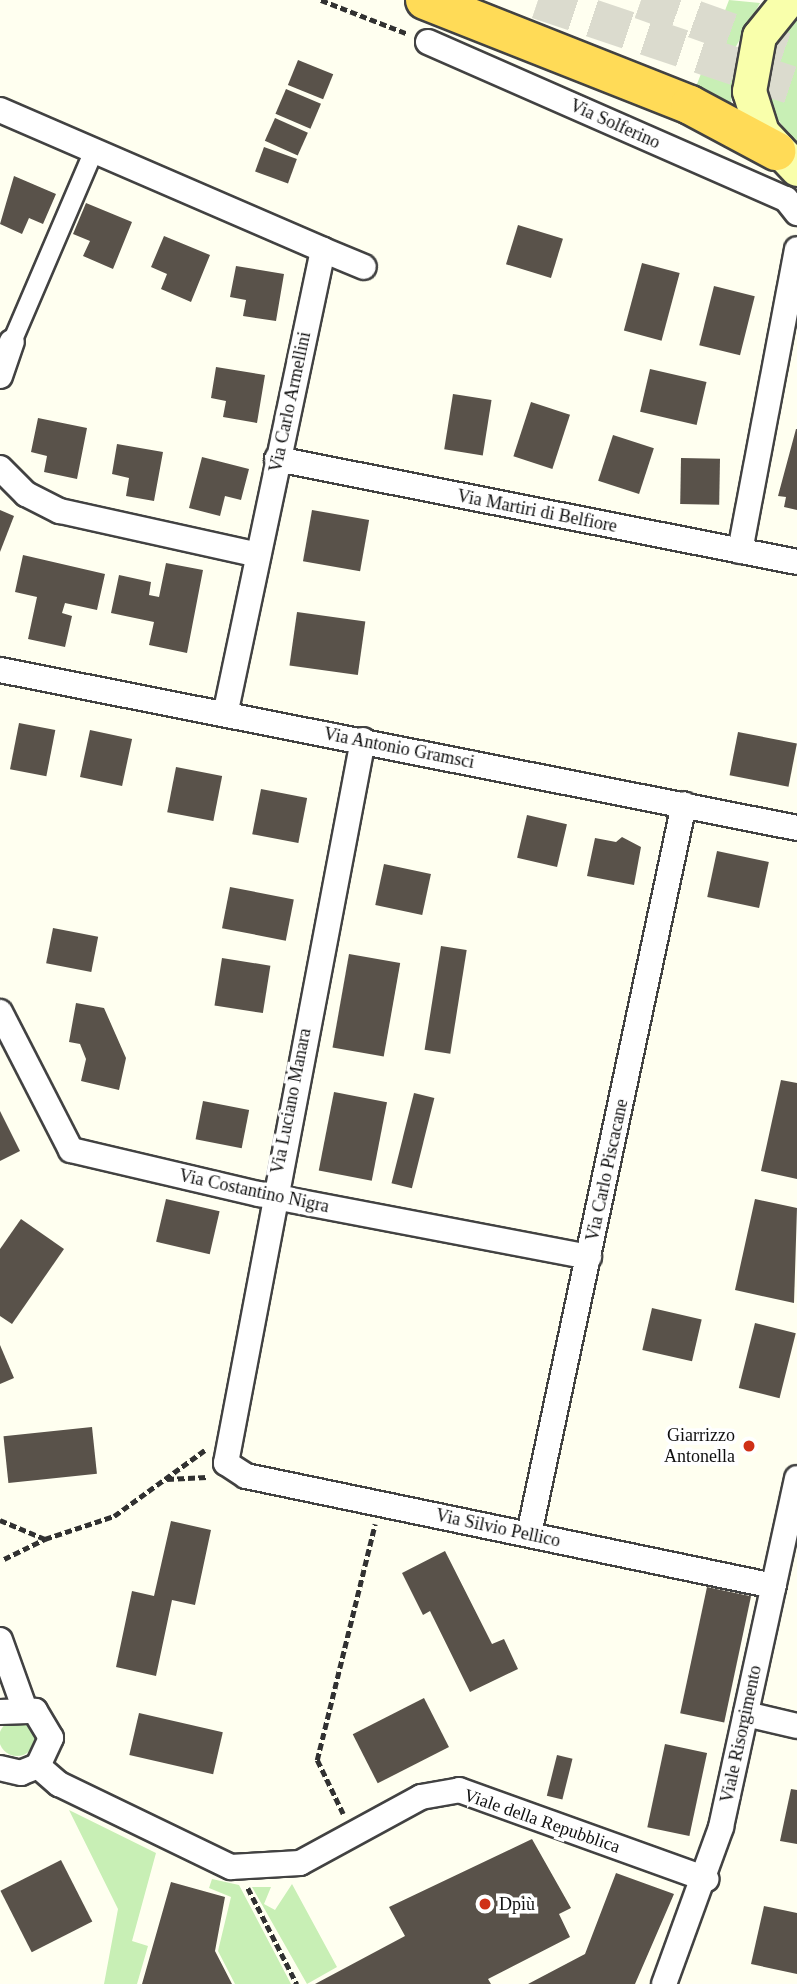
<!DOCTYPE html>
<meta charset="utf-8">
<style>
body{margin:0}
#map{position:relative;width:797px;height:1984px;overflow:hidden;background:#fffff0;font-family:"Times New Roman",serif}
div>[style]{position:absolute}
.green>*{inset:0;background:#c8efb5}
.round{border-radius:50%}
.building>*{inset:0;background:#59524a;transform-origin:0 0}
.trunk-tunnel>*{height:38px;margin-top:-19px;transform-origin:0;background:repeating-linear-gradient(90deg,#dbdbce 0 38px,transparent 0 57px)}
.path>*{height:4.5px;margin-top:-2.25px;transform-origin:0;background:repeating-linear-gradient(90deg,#313131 0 7px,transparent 0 10.5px)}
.roads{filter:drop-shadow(2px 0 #424242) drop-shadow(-2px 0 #424242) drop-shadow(0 2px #424242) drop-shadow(0 -2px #424242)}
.pedestrian>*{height:18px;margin:-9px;padding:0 9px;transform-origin:9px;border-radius:9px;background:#fff}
.minor>*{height:24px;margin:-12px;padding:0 12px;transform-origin:12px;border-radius:12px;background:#fff}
.secondary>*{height:33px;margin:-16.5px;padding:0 16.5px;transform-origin:16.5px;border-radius:16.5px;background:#f9ffab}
.trunk>*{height:38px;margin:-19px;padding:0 19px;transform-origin:19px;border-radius:19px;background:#ffdb57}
.dots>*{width:19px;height:19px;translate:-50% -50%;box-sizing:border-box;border:4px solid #fff;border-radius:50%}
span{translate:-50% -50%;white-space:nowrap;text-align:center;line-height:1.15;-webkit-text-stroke:7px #fff;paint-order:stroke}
.street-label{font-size:18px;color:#0f0f0f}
.poi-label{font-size:18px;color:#0f0f0f}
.right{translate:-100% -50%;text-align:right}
.left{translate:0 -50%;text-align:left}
</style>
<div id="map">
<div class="green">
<div style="clip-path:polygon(729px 0,760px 3px,734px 50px,731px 107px,694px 92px)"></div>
<div style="clip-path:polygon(797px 16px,797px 146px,769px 107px,765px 78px,771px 49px)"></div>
<div class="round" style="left:-1px;top:1720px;width:36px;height:36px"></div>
<div style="clip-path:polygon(69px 1810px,156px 1853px,132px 1941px,148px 1946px,137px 1984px,104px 1984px,118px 1909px)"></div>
<div style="clip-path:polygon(212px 1879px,239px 1885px,291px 1984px,235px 1984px,218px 1951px,231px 1897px,209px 1888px)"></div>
<div style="clip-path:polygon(292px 1884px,337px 1967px,307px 1984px,252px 1887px,271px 1887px,264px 1904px,275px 1910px)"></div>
</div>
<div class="building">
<div style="left:298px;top:60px;width:38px;height:27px;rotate:22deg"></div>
<div style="left:286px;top:89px;width:38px;height:27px;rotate:23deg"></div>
<div style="left:275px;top:118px;width:36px;height:25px;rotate:24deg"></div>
<div style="left:264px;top:147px;width:35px;height:26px;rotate:20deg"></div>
<div style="clip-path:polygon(14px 176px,56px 194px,43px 224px,29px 218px,22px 234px,0 224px)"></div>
<div style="clip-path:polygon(86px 203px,132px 222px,113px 269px,83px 256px,90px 241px,73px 234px)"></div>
<div style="left:518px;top:225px;width:47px;height:41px;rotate:17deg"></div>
<div style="clip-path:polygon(164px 236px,210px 255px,191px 302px,161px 289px,167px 274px,151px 267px)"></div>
<div style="left:642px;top:263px;width:39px;height:70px;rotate:15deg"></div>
<div style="clip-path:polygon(236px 266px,284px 274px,276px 321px,243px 316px,246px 300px,230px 297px)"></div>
<div style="left:714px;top:286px;width:42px;height:61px;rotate:14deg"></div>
<div style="clip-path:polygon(216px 367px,265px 375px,257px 423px,223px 417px,226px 401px,211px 398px)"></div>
<div style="left:650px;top:369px;width:58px;height:44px;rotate:13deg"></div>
<div style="left:453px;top:394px;width:39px;height:56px;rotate:9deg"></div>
<div style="left:531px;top:402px;width:41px;height:57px;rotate:18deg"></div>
<div style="clip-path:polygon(38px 418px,87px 428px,77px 479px,44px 472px,47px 456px,31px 452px)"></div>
<div style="clip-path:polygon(796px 429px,797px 429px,797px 510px,784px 507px,786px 497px,778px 496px)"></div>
<div style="left:613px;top:435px;width:43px;height:48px;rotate:18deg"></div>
<div style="clip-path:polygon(117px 444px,163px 452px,154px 501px,126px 496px,129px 478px,112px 474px)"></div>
<div style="clip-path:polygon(202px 457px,249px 469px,241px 500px,225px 496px,220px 516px,189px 508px)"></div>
<div style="left:681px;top:458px;width:39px;height:46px;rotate:1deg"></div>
<div style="clip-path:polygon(0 510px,14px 516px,0 552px)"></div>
<div style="left:312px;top:510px;width:58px;height:52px;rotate:10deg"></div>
<div style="clip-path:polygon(23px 555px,105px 574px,97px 610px,65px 603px,62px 613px,72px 616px,65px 647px,28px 639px,37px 597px,15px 592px)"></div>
<div style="clip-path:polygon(166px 563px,203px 570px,187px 653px,149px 645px,154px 622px,111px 613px,119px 575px,151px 582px,149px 595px,159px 597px)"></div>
<div style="left:297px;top:612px;width:69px;height:54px;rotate:8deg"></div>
<div style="left:19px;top:723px;width:37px;height:47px;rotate:11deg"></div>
<div style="left:90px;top:730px;width:43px;height:48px;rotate:12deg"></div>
<div style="left:738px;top:732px;width:60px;height:44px;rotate:11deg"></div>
<div style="left:176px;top:767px;width:47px;height:46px;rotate:11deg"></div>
<div style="left:261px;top:789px;width:47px;height:46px;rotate:11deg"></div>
<div style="left:527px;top:815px;width:41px;height:44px;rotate:13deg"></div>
<div style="clip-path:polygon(622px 837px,641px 847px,634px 885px,587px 876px,595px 838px,616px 842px)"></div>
<div style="left:717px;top:851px;width:53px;height:47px;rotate:12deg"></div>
<div style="left:384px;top:864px;width:48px;height:42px;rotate:12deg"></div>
<div style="left:230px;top:887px;width:65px;height:42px;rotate:11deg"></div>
<div style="left:53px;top:928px;width:46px;height:36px;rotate:11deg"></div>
<div style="left:441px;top:946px;width:26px;height:105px;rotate:9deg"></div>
<div style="left:349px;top:954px;width:52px;height:95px;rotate:10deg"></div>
<div style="left:222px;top:958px;width:49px;height:48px;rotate:9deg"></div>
<div style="clip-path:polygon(76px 1003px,104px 1008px,126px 1058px,119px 1090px,81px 1081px,86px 1059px,80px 1044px,69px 1042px)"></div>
<div style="clip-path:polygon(781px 1080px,797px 1083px,797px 1179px,761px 1171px)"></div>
<div style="left:334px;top:1092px;width:54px;height:80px;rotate:11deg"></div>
<div style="left:414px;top:1093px;width:21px;height:93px;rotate:14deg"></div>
<div style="left:203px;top:1101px;width:47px;height:39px;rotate:11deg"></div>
<div style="clip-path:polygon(0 1111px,20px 1151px,0 1161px)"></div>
<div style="left:166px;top:1199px;width:55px;height:44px;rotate:13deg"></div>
<div style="clip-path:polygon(755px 1199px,797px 1208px,794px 1303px,735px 1290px)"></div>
<div style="clip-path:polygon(21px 1219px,64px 1249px,12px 1324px,0 1316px,0 1249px)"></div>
<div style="left:652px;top:1308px;width:51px;height:43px;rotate:13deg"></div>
<div style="left:755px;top:1323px;width:42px;height:67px;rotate:14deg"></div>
<div style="clip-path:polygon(0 1345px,14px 1378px,0 1384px)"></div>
<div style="left:92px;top:1427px;width:47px;height:89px;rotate:84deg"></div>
<div style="clip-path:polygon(171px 1521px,211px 1530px,195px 1605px,172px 1600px,156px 1676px,116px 1667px,132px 1591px,154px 1596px)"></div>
<div style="clip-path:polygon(445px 1551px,492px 1644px,504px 1639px,518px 1669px,470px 1692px,430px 1611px,423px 1615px,402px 1573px)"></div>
<div style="left:707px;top:1587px;width:45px;height:129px;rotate:12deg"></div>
<div style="left:424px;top:1698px;width:55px;height:80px;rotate:63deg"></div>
<div style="left:139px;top:1713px;width:86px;height:43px;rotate:13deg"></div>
<div style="left:665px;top:1744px;width:43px;height:85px;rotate:12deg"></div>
<div style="left:557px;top:1755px;width:16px;height:42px;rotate:14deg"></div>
<div style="clip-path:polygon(791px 1789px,797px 1790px,797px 1844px,780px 1841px)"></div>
<div style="clip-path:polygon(532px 1839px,571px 1908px,559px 1914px,570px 1937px,488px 1979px,491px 1984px,315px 1984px,405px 1936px,389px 1907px)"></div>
<div style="left:61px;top:1860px;width:69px;height:68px;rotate:63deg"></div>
<div style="clip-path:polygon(616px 1873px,674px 1894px,635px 1984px,528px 1984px,585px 1954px)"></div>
<div style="clip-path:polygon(171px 1882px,225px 1897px,215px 1951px,232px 1984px,142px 1984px)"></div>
<div style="clip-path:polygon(764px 1906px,797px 1913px,797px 1974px,751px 1964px)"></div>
</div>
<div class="trunk-tunnel">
<div style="left:538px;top:0;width:273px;rotate:18.6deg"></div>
<div style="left:641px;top:0;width:166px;rotate:19.7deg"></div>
</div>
<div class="path">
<div style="left:321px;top:0;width:93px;rotate:21.3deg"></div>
<div style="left:167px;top:1479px;width:40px;rotate:-2.9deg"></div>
<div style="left:0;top:1520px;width:49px;rotate:22.9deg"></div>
<div style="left:45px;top:1539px;width:73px;rotate:-18.4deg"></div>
<div style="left:114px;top:1516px;width:112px;rotate:-36deg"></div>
<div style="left:4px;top:1559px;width:46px;rotate:-26deg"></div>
<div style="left:343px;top:1814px;width:60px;rotate:-115.7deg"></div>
<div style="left:317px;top:1760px;width:243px;rotate:-76.2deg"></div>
<div style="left:248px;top:1888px;width:108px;rotate:63deg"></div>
</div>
<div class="roads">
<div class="pedestrian">
<div style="left:12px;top:342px;width:208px;rotate:-66.8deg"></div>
</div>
<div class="minor">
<div style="left:428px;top:42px;width:391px;rotate:23.7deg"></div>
<div style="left:786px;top:199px;width:18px;rotate:52deg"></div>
<div style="left:0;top:110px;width:352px;rotate:23.4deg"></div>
<div style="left:323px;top:250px;width:474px;rotate:101.9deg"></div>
<div style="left:323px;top:250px;width:44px;rotate:22.5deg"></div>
<div style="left:0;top:376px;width:36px;rotate:-71deg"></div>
<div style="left:277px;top:459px;width:530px;rotate:11.2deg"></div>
<div style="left:0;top:468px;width:37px;rotate:45deg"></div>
<div style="left:26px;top:494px;width:38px;rotate:27deg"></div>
<div style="left:60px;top:511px;width:203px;rotate:12.5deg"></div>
<div style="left:740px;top:551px;width:307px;rotate:-79.3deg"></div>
<div style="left:0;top:670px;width:813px;rotate:11.21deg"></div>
<div style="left:363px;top:740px;width:736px;rotate:100.73deg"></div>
<div style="left:226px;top:1463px;width:24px;rotate:33deg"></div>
<div style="left:246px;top:1476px;width:539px;rotate:11.77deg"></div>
<div style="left:0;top:1012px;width:155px;rotate:62.8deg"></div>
<div style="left:71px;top:1150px;width:193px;rotate:13.2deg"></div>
<div style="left:259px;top:1194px;width:336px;rotate:10.8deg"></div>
<div style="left:529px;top:1534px;width:746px;rotate:-78.01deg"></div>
<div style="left:0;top:1640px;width:71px;rotate:70.3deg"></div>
<div style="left:0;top:1712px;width:35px;rotate:-2deg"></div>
<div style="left:35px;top:1711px;width:31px;rotate:59deg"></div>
<div style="left:51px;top:1738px;width:31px;rotate:115deg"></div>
<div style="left:38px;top:1766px;width:18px;rotate:158deg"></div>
<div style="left:21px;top:1773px;width:22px;rotate:-167deg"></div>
<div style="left:746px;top:1714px;width:52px;rotate:13.2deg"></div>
<div style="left:38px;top:1766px;width:28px;rotate:41deg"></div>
<div style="left:59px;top:1784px;width:191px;rotate:25.8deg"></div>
<div style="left:231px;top:1867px;width:69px;rotate:-3.3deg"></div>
<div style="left:300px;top:1863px;width:138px;rotate:-28.6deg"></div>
<div style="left:421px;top:1797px;width:39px;rotate:-10deg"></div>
<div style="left:459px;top:1790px;width:263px;rotate:19.8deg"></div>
<div style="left:664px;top:1984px;width:167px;rotate:-70deg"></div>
<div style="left:721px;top:1827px;width:357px;rotate:-77.7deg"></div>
</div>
<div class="secondary">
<div style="left:788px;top:0;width:46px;rotate:128.9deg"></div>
<div style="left:759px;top:36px;width:56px;rotate:100.3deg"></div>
<div style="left:749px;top:91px;width:43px;rotate:72.4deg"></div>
<div style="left:762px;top:132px;width:51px;rotate:46.6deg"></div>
</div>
<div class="trunk">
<div style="left:425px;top:0;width:285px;rotate:21.6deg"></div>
<div style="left:690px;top:105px;width:98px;rotate:28.1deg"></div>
</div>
</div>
<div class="dots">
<div style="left:749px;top:1446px;background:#cf3017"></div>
<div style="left:485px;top:1904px;background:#cf3017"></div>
</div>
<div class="street-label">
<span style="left:615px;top:124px;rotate:24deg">Via Solferino</span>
<span style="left:290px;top:402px;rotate:-78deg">Via Carlo Armellini</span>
<span style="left:537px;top:511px;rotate:11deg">Via Martiri di Belfiore</span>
<span style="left:399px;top:748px;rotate:11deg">Via Antonio Gramsci</span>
<span style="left:291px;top:1101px;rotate:-79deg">Via Luciano Manara</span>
<span style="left:607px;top:1170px;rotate:-78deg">Via Carlo Piscacane</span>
<span style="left:254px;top:1191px;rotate:12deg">Via Costantino Nigra</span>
<span style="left:498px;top:1528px;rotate:12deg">Via Silvio Pellico</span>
<span style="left:741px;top:1734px;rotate:-78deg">Viale Risorgimento</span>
<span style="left:542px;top:1821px;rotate:19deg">Viale della Repubblica</span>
</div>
<div class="poi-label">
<span class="right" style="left:735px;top:1446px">Giarrizzo<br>Antonella</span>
<span class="left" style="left:499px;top:1904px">Dpiù</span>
</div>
</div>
